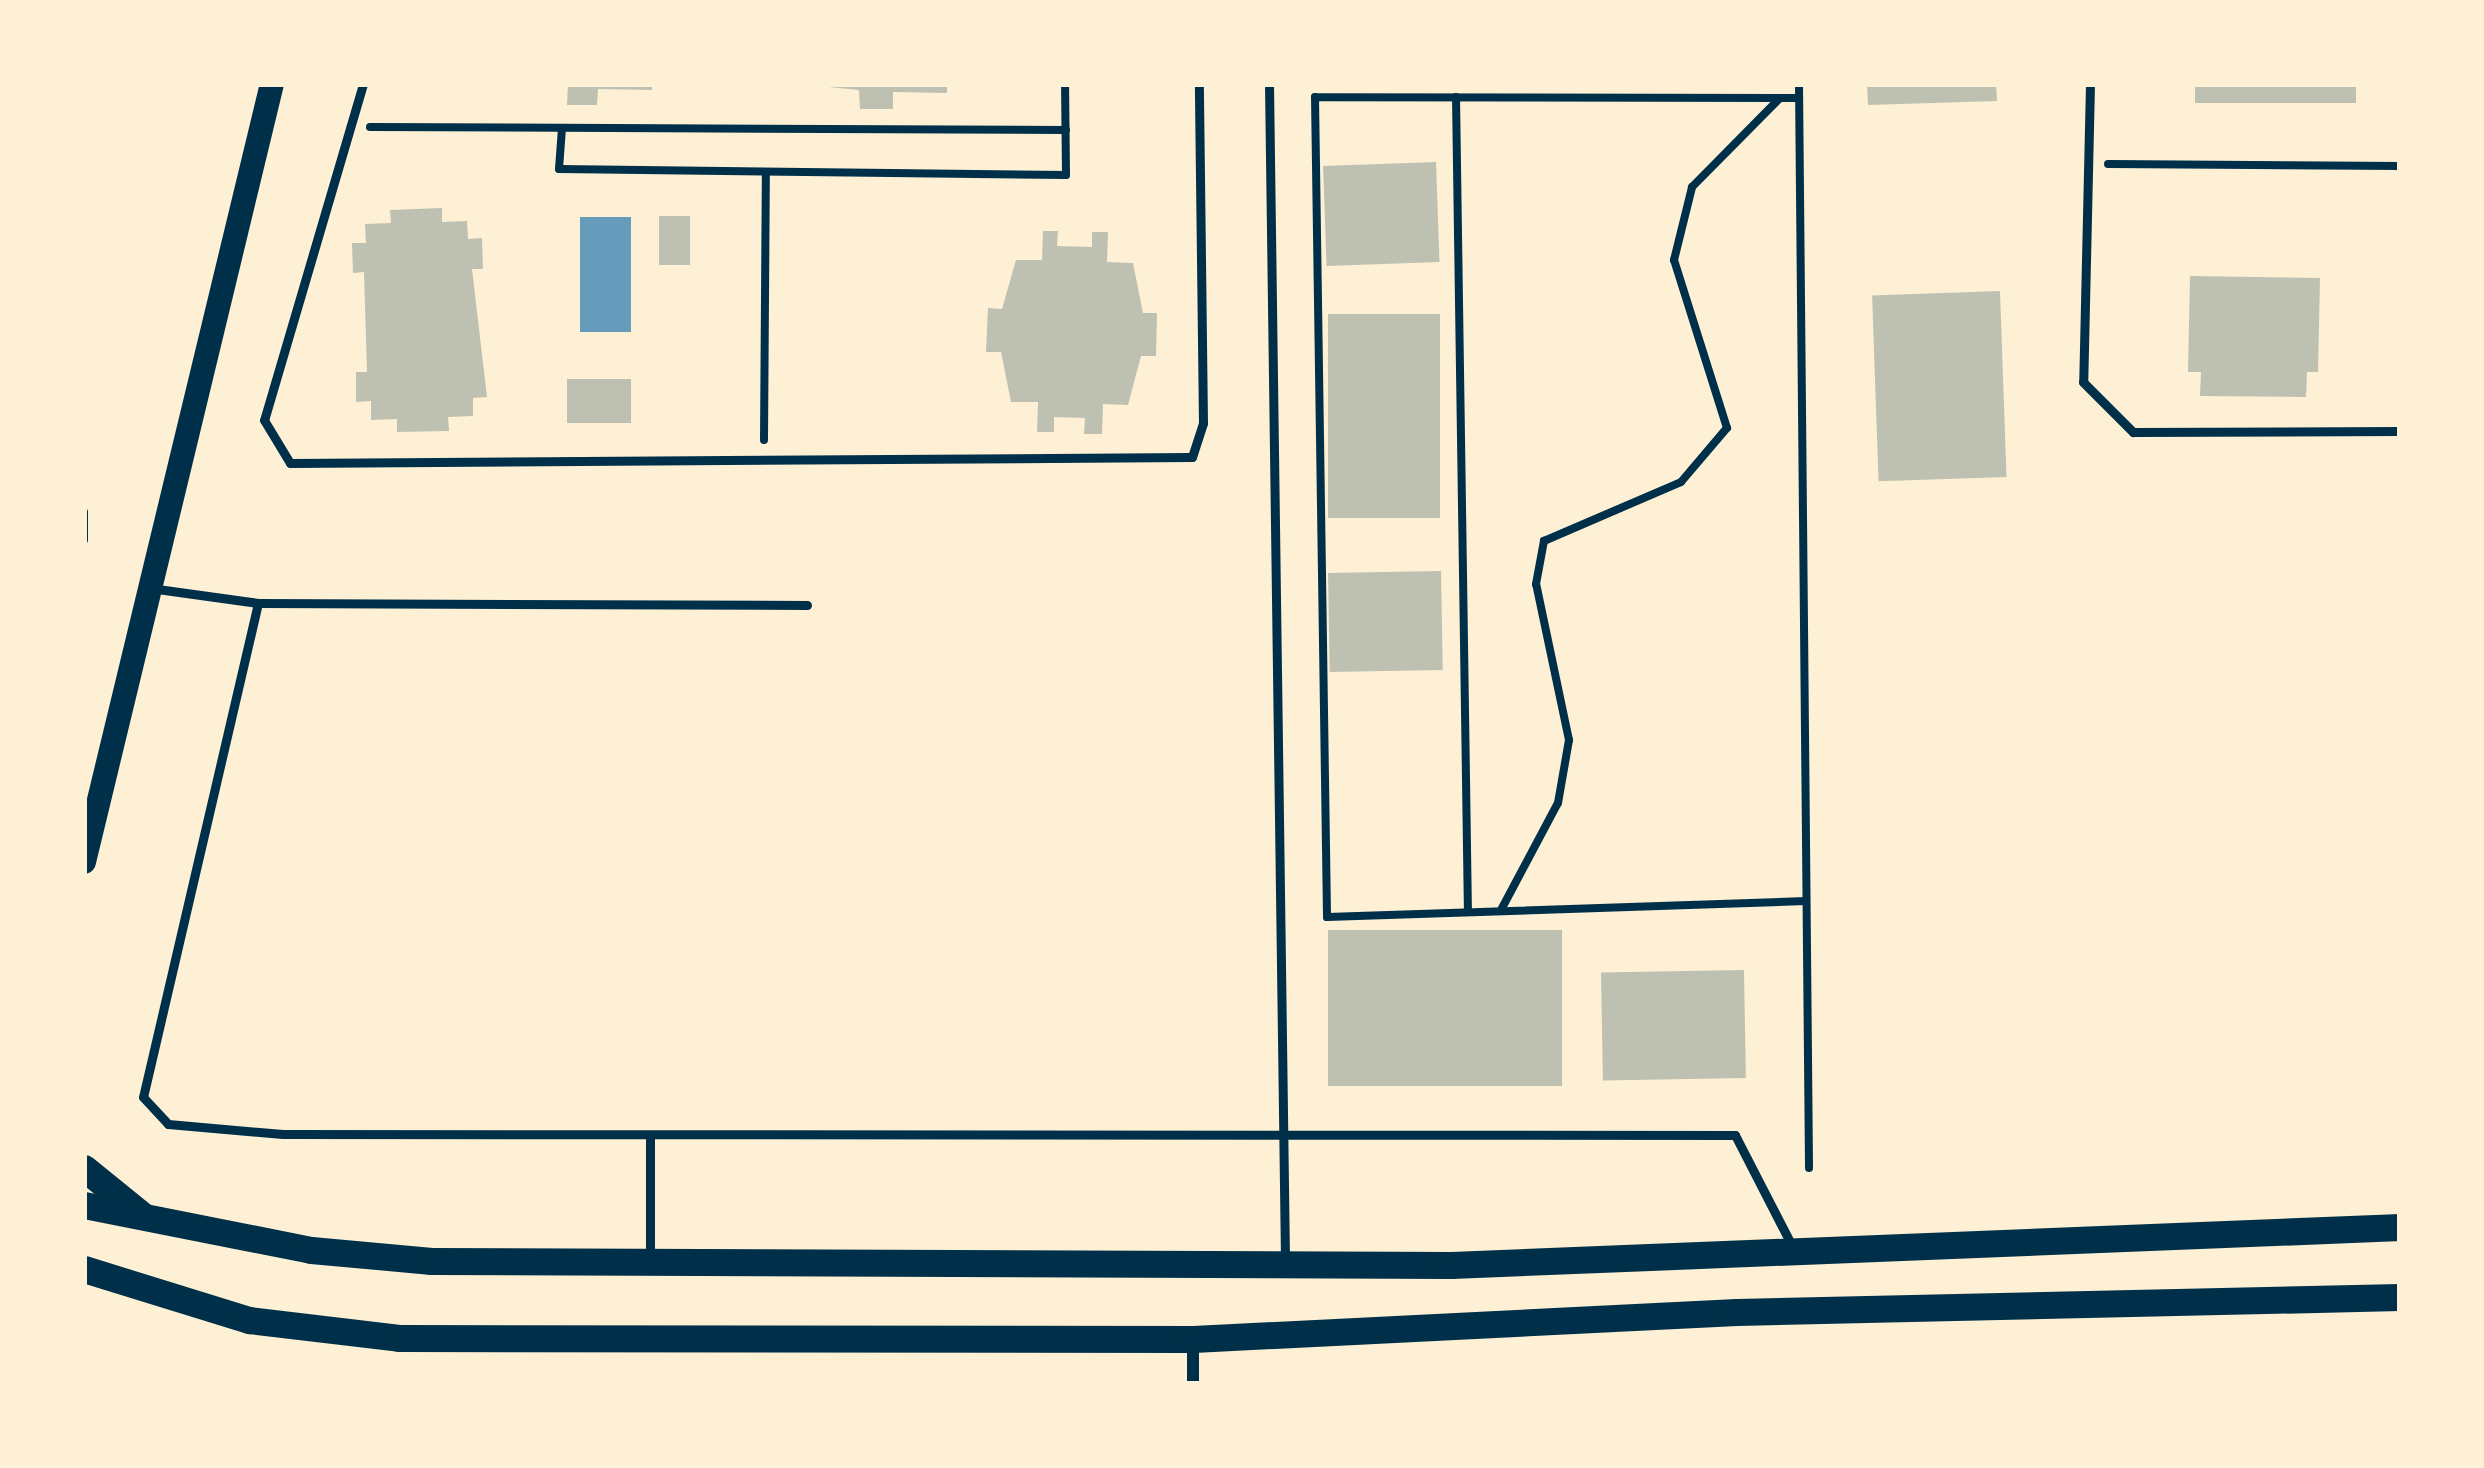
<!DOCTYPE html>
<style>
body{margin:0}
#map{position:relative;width:2484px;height:1468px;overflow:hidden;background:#fdf0d5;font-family:Karla,sans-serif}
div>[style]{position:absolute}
.water>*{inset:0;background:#669bbc;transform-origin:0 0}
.building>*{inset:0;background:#bec0b2;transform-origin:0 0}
.path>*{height:8px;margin:-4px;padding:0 4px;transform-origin:4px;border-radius:4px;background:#003049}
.service>*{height:9px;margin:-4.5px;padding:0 4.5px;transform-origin:4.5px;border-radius:4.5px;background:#003049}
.minor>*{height:12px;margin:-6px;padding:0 6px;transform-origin:6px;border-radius:6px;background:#003049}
.secondary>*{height:24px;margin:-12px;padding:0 12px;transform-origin:12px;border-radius:12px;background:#003049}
.primary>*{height:27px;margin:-13.5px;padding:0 13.5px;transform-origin:13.5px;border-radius:13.5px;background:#003049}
span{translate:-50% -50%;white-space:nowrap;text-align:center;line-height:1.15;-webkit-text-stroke:12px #fdf0d5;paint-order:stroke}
.frame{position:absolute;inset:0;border:87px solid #fdf0d5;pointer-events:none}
</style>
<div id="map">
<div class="water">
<div style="left:631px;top:217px;width:115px;height:51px;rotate:90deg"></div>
</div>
<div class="building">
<div style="clip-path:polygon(568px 84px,652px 84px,652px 90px,598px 89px,597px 105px,567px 105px)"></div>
<div style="clip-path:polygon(798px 84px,947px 84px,947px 93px,893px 92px,893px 109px,860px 109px,859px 90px)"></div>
<div style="clip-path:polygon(1867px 84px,1996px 84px,1997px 101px,1868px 105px)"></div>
<div style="left:2195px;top:84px;width:161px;height:19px"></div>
<div style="left:1436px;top:162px;width:100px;height:113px;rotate:88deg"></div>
<div style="clip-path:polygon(442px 208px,442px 222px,467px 221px,468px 239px,482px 238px,483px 269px,472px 269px,487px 397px,473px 398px,473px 416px,448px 417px,449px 431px,397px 432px,397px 419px,371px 420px,371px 401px,356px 402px,356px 372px,367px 372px,364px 272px,353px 273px,352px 243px,366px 243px,365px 224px,391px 223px,390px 210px)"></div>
<div style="left:659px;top:216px;width:31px;height:49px"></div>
<div style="clip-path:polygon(1043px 231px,1058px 231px,1057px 246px,1092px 247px,1092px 232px,1108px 232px,1107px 262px,1133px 263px,1143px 313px,1157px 313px,1156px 356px,1141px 356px,1128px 405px,1103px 404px,1102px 434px,1084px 434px,1085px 418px,1054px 417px,1054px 432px,1037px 432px,1038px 402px,1011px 402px,1001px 352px,986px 352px,988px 308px,1002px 309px,1016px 260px,1042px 260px)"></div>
<div style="clip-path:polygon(2190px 276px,2320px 278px,2318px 372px,2307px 372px,2306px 397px,2200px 396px,2201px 372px,2188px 372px)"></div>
<div style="left:2000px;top:291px;width:186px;height:128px;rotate:88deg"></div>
<div style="left:1328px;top:314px;width:112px;height:204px"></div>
<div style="left:567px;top:379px;width:64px;height:44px"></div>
<div style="left:1441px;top:571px;width:99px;height:113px;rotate:89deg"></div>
<div style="left:1562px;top:930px;width:156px;height:234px;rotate:90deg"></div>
<div style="left:1744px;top:970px;width:108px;height:143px;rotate:89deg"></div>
</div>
<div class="path">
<div style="left:1799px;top:84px;width:1084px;rotate:89.47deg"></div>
<div style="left:1456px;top:97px;width:815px;rotate:89.16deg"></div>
<div style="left:1799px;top:98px;width:484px;rotate:-179.9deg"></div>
<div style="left:1315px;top:97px;width:820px;rotate:89.16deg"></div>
<div style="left:1327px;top:917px;width:479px;rotate:-1.9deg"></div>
<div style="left:370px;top:127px;width:696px;rotate:0.25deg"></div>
<div style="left:562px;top:128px;width:41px;rotate:94.2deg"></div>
<div style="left:559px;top:169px;width:507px;rotate:0.68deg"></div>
<div style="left:1066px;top:175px;width:91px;rotate:-90.6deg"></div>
<div style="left:2108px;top:164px;width:292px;rotate:0.4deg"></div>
<div style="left:764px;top:440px;width:268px;rotate:-89.6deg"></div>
<div style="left:84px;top:512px;width:28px;rotate:90deg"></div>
<div style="left:1501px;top:910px;width:121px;rotate:-62deg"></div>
<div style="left:1558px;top:803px;width:64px;rotate:-80.1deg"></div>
<div style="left:1569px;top:740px;width:159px;rotate:-101.9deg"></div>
<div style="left:1536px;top:584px;width:44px;rotate:-79.5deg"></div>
<div style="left:1544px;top:541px;width:149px;rotate:-23.3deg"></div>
<div style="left:1681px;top:482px;width:71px;rotate:-49.6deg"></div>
<div style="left:1727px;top:428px;width:176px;rotate:-107.5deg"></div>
<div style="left:1674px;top:260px;width:75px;rotate:-76.1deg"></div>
<div style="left:1692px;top:187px;width:125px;rotate:-45.3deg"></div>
</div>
<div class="service">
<div style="left:363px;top:84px;width:350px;rotate:106.4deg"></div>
<div style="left:264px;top:420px;width:50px;rotate:58.8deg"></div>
<div style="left:290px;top:463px;width:902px;rotate:-0.38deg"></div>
<div style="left:1192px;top:457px;width:36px;rotate:-72deg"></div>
<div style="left:1203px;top:423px;width:339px;rotate:-90.7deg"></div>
<div style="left:1269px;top:84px;width:1174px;rotate:89.22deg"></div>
<div style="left:2090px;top:84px;width:298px;rotate:91.3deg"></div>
<div style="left:2083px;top:382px;width:71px;rotate:45deg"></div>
<div style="left:2133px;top:432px;width:267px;rotate:-0.2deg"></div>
<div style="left:150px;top:588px;width:109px;rotate:7.9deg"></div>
<div style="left:807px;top:605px;width:549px;rotate:-179.79deg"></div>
<div style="left:258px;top:603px;width:507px;rotate:103.1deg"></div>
<div style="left:143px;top:1097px;width:37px;rotate:47deg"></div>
<div style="left:168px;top:1124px;width:115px;rotate:5deg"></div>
<div style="left:283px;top:1134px;width:1452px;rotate:0.04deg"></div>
<div style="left:1735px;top:1135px;width:125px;rotate:62.8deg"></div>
<div style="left:650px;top:1255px;width:120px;rotate:-90deg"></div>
</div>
<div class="minor">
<div style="left:1193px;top:1339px;width:45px;rotate:90deg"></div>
</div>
<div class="secondary">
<div style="left:84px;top:862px;width:800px;rotate:-76.42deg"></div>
</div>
<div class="primary">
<div style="left:84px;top:1168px;width:75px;rotate:39deg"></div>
<div style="left:84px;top:1205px;width:231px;rotate:11.2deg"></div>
<div style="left:311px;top:1250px;width:121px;rotate:5.2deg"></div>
<div style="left:431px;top:1261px;width:1020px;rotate:0.22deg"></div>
<div style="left:1451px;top:1265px;width:950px;rotate:-2.29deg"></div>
<div style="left:84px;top:1269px;width:173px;rotate:17.2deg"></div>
<div style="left:249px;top:1320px;width:151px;rotate:6.8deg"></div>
<div style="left:399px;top:1338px;width:794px;rotate:0.07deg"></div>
<div style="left:1193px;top:1339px;width:544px;rotate:-2.85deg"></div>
<div style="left:1736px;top:1312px;width:664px;rotate:-1.29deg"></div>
</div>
<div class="frame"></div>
</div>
